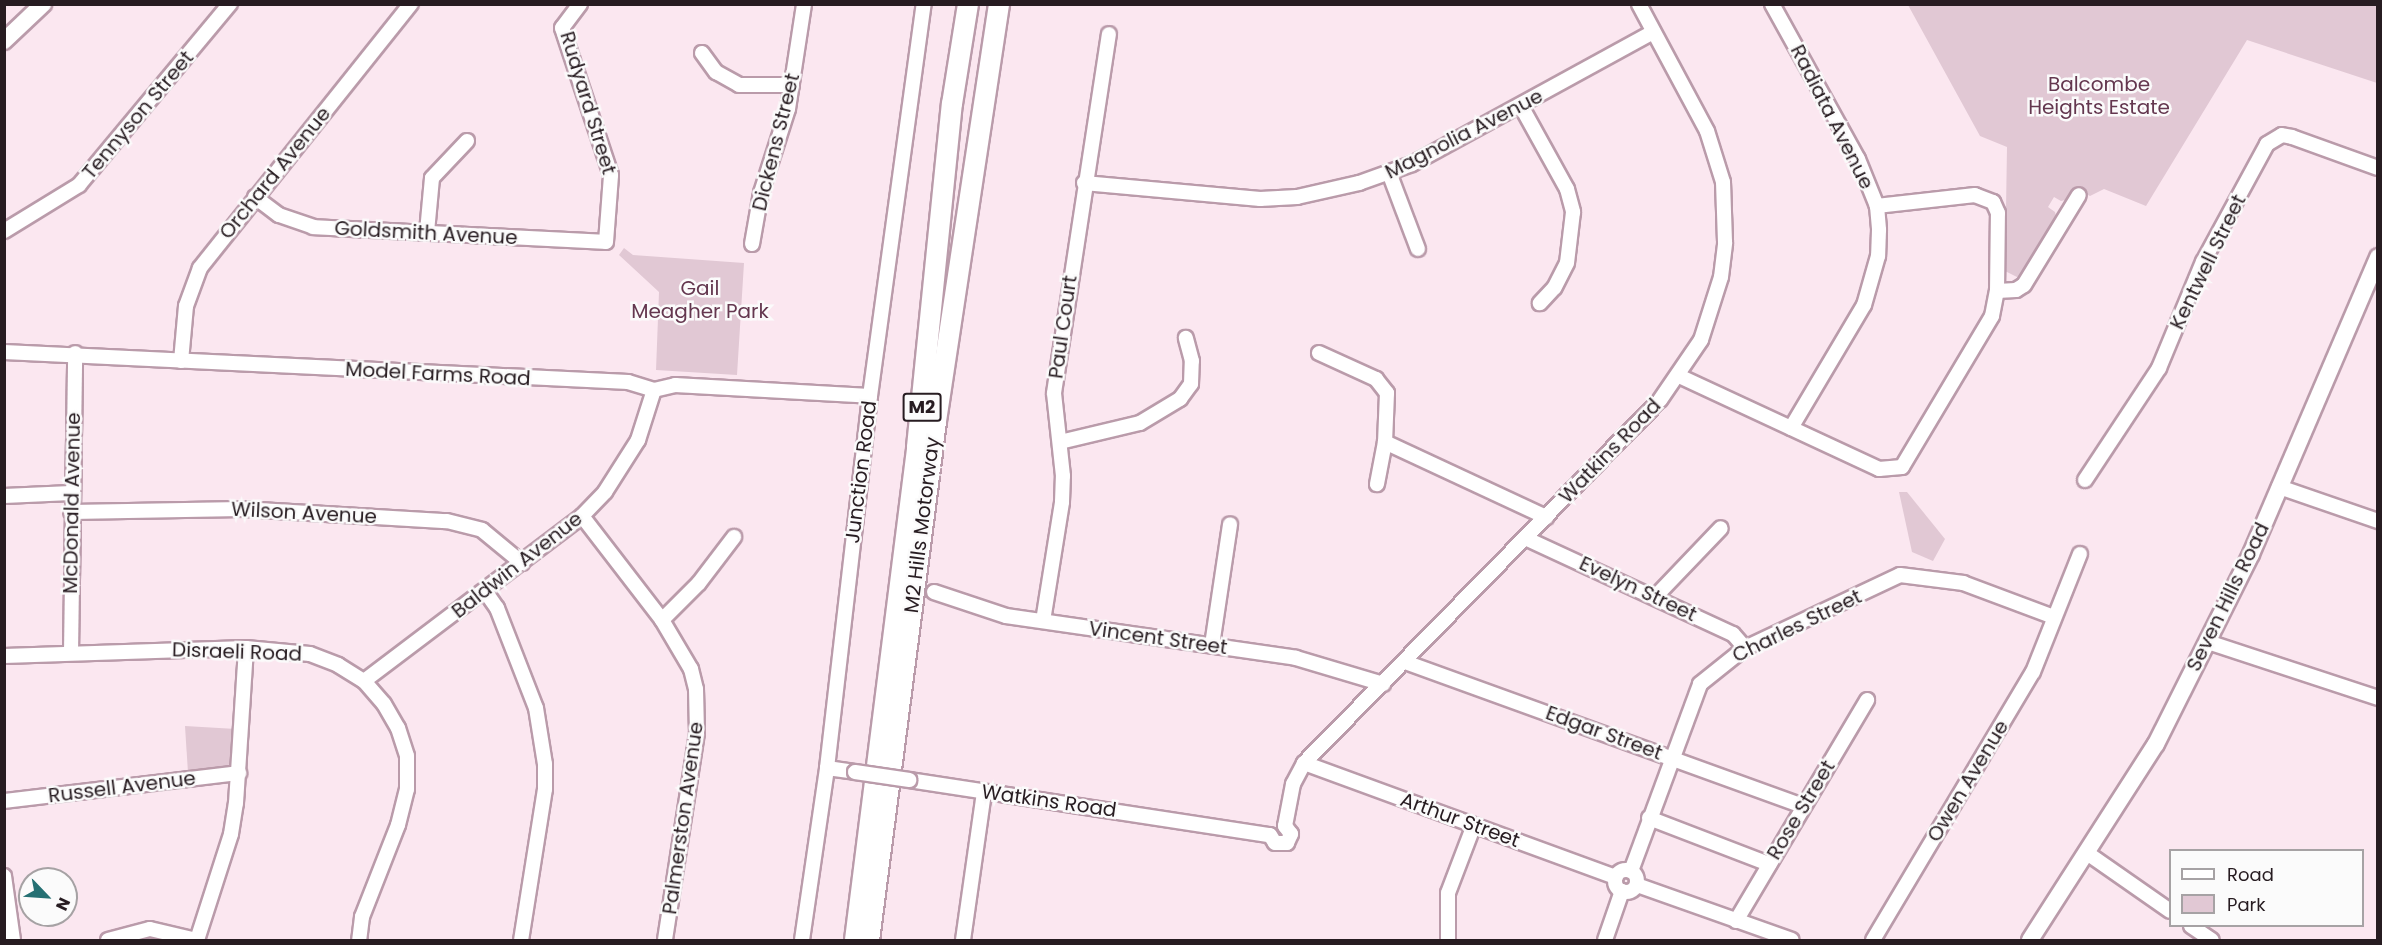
<!DOCTYPE html>
<style>
body{margin:0}
#map{position:relative;width:2382px;height:945px;overflow:hidden;background:#fbe7f0;font-family:Poppins,sans-serif}
div>[style]{position:absolute}
.green>*{inset:0;background:#e1c8d4}
.roads{filter:drop-shadow(2px 0 #ba9baa) drop-shadow(-2px 0 #ba9baa) drop-shadow(0 2px #ba9baa) drop-shadow(0 -2px #ba9baa)}
.minor>*{height:14px;margin:-7px;padding:0 7px;transform-origin:7px;border-radius:7px;background:#fff}
.minor>.ring{margin:-7px;padding:0;box-sizing:content-box;background:none;border:14px solid #fff;border-radius:50%}
.major>*{height:16px;margin:-8px;padding:0 8px;transform-origin:8px;border-radius:8px;background:#fff}
.highway>*{height:20px;margin:-10px;padding:0 10px;transform-origin:10px;border-radius:10px;background:#fff}
.bridges{filter:drop-shadow(2px 0 #ba9baa) drop-shadow(-2px 0 #ba9baa) drop-shadow(0 2px #ba9baa) drop-shadow(0 -2px #ba9baa)}
.minor-bridge>*{height:14px;margin:-7px;padding:0 7px;transform-origin:7px;border-radius:7px;background:#fff}
span{translate:-50% -50%;white-space:nowrap;text-align:center;line-height:1.15;-webkit-text-stroke:5px #fbfbfb;paint-order:stroke}
.shield-label span{padding:2px 4px;background:#fbfbfb;border:2px solid;border-radius:4px;-webkit-text-stroke-width:0}
.shield-label{font-size:18px;color:#271c21;font-weight:700}
.park-label{font-size:20px;color:#64374f}
.street-label{font-size:20px;color:#271c21}
.frame{position:absolute;inset:0;border:6px solid #271c21;pointer-events:none}
.legend{position:absolute;left:2169px;top:849px;width:195px;height:78px;box-sizing:border-box;background:#fbfbfb;border:2px solid #a6a2a4;margin:0;padding:8px 10px;list-style:none;font-size:18px;color:#271c21}
.legend li{display:flex;align-items:center;gap:12px;height:30px}
.legend b{width:30px;border:2px solid #a6a2a4}
.north{position:absolute;left:18px;top:867px;width:60px;height:60px;box-sizing:border-box;background:#fbfbfb;border:2px solid #a6a2a4;border-radius:50%;rotate:115deg;font-size:16px;font-weight:700;line-height:24px;text-align:center;color:#271c21}
.north::after{content:'';display:block;margin:auto;width:21px;height:27px;background:#257073;clip-path:polygon(50% 0,100% 100%,50% 72%,0 100%)}
</style>
<div id="map">
<div class="green">
<div style="clip-path:polygon(1908px 5px,2377px 5px,2377px 83px,2247px 40px,2146px 206px,2104px 189px,2090px 196px,2076px 189px,2070px 199px,2061px 201px,2054px 197px,2048px 207px,2055px 212px,2057px 220px,2025px 275px,2017px 277px,2005px 271px,2007px 147px,1980px 136px)"></div>
<div style="clip-path:polygon(624px 248px,633px 255px,744px 263px,737px 375px,656px 370px,659px 292px,619px 255px)"></div>
<div style="clip-path:polygon(1899px 492px,1907px 492px,1945px 539px,1933px 561px,1912px 552px)"></div>
<div style="clip-path:polygon(185px 726px,236px 729px,232px 762px,224px 769px,188px 773px)"></div>
</div>
<div class="roads">
<div class="minor">
<div style="left:1772px;top:4px;width:177px;rotate:61deg"></div>
<div style="left:1858px;top:159px;width:51px;rotate:68deg"></div>
<div style="left:1877px;top:206px;width:24px;rotate:85deg"></div>
<div style="left:1879px;top:230px;width:26px;rotate:92deg"></div>
<div style="left:1878px;top:256px;width:51px;rotate:105.9deg"></div>
<div style="left:1864px;top:305px;width:143px;rotate:120.7deg"></div>
<div style="left:702px;top:53px;width:24px;rotate:54deg"></div>
<div style="left:716px;top:72px;width:26px;rotate:29deg"></div>
<div style="left:739px;top:85px;width:53px"></div>
<div style="left:1521px;top:106px;width:95px;rotate:61deg"></div>
<div style="left:1567px;top:189px;width:24px;rotate:75deg"></div>
<div style="left:1573px;top:212px;width:51px;rotate:96.7deg"></div>
<div style="left:1567px;top:263px;width:28px;rotate:117deg"></div>
<div style="left:1554px;top:288px;width:21px;rotate:133deg"></div>
<div style="left:1390px;top:175px;width:79px;rotate:69.3deg"></div>
<div style="left:1084px;top:183px;width:177px;rotate:5.2deg"></div>
<div style="left:1260px;top:199px;width:37px;rotate:-3deg"></div>
<div style="left:1297px;top:197px;width:64px;rotate:-12.7deg"></div>
<div style="left:1359px;top:183px;width:56px;rotate:-19.7deg"></div>
<div style="left:1412px;top:164px;width:275px;rotate:-28.7deg"></div>
<div style="left:255px;top:197px;width:30px;rotate:37deg"></div>
<div style="left:279px;top:215px;width:36px;rotate:19deg"></div>
<div style="left:313px;top:227px;width:293px;rotate:2.9deg"></div>
<div style="left:606px;top:242px;width:67px;rotate:-85.7deg"></div>
<div style="left:611px;top:175px;width:155px;rotate:-108.4deg"></div>
<div style="left:562px;top:28px;width:30px;rotate:-53deg"></div>
<div style="left:4px;top:231px;width:88px;rotate:-31.5deg"></div>
<div style="left:79px;top:185px;width:236px;rotate:-50.2deg"></div>
<div style="left:427px;top:232px;width:54px;rotate:-84.7deg"></div>
<div style="left:432px;top:178px;width:51px;rotate:-46.6deg"></div>
<div style="left:752px;top:244px;width:52px;rotate:-80deg"></div>
<div style="left:761px;top:193px;width:88px;rotate:-72.2deg"></div>
<div style="left:788px;top:109px;width:106px;rotate:-81.3deg"></div>
<div style="left:1997px;top:291px;width:19px;rotate:-3deg"></div>
<div style="left:2016px;top:290px;width:9px;rotate:-32deg"></div>
<div style="left:2024px;top:285px;width:105px;rotate:-58.6deg"></div>
<div style="left:4px;top:352px;width:625px;rotate:2.75deg"></div>
<div style="left:628px;top:382px;width:27px;rotate:17deg"></div>
<div style="left:654px;top:390px;width:22px;rotate:-13deg"></div>
<div style="left:675px;top:385px;width:195px;rotate:3.2deg"></div>
<div style="left:1319px;top:353px;width:63px;rotate:24.5deg"></div>
<div style="left:1376px;top:379px;width:18px;rotate:52deg"></div>
<div style="left:1387px;top:393px;width:49px;rotate:92.3deg"></div>
<div style="left:1385px;top:442px;width:43px;rotate:100.8deg"></div>
<div style="left:181px;top:361px;width:55px;rotate:-84.8deg"></div>
<div style="left:186px;top:306px;width:40px;rotate:-69.8deg"></div>
<div style="left:200px;top:268px;width:338px;rotate:-51.4deg"></div>
<div style="left:1679px;top:376px;width:221px;rotate:24.9deg"></div>
<div style="left:1879px;top:469px;width:23px;rotate:-5deg"></div>
<div style="left:1902px;top:467px;width:176px;rotate:-59.2deg"></div>
<div style="left:1992px;top:316px;width:25px;rotate:-79deg"></div>
<div style="left:1997px;top:291px;width:78px;rotate:-89.3deg"></div>
<div style="left:1998px;top:213px;width:12px;rotate:-114deg"></div>
<div style="left:1993px;top:202px;width:19px;rotate:-159deg"></div>
<div style="left:1975px;top:195px;width:99px;rotate:173.6deg"></div>
<div style="left:1060px;top:442px;width:82px;rotate:-13.4deg"></div>
<div style="left:1140px;top:423px;width:47px;rotate:-31deg"></div>
<div style="left:1180px;top:399px;width:19px;rotate:-54deg"></div>
<div style="left:1191px;top:384px;width:23px;rotate:-88deg"></div>
<div style="left:1192px;top:361px;width:24px;rotate:-105deg"></div>
<div style="left:1385px;top:442px;width:178px;rotate:25deg"></div>
<div style="left:2085px;top:480px;width:134px;rotate:-56.5deg"></div>
<div style="left:2159px;top:368px;width:115px;rotate:-67.5deg"></div>
<div style="left:2203px;top:262px;width:134px;rotate:-61.5deg"></div>
<div style="left:2267px;top:144px;width:17px;rotate:-31deg"></div>
<div style="left:2282px;top:135px;width:10px;rotate:11deg"></div>
<div style="left:2292px;top:137px;width:91px;rotate:19.8deg"></div>
<div style="left:2279px;top:487px;width:105px;rotate:19deg"></div>
<div style="left:4px;top:496px;width:67px;rotate:-2.6deg"></div>
<div style="left:71px;top:512px;width:171px;rotate:-1deg"></div>
<div style="left:242px;top:509px;width:205px;rotate:3.4deg"></div>
<div style="left:447px;top:521px;width:36px;rotate:14deg"></div>
<div style="left:482px;top:530px;width:52px;rotate:39.5deg"></div>
<div style="left:582px;top:516px;width:131px;rotate:52.4deg"></div>
<div style="left:662px;top:620px;width:57px;rotate:59.4deg"></div>
<div style="left:691px;top:669px;width:21px;rotate:76deg"></div>
<div style="left:696px;top:689px;width:44px;rotate:88.7deg"></div>
<div style="left:697px;top:733px;width:209px;rotate:98.8deg"></div>
<div style="left:1525px;top:538px;width:229px;rotate:24.8deg"></div>
<div style="left:1733px;top:634px;width:18px;rotate:49deg"></div>
<div style="left:485px;top:591px;width:21px;rotate:55deg"></div>
<div style="left:497px;top:608px;width:107px;rotate:68.7deg"></div>
<div style="left:536px;top:708px;width:57px;rotate:80.9deg"></div>
<div style="left:545px;top:764px;width:25px;rotate:90deg"></div>
<div style="left:545px;top:789px;width:153px;rotate:99deg"></div>
<div style="left:934px;top:592px;width:76px;rotate:18.4deg"></div>
<div style="left:1006px;top:616px;width:293px;rotate:8.2deg"></div>
<div style="left:1296px;top:658px;width:91px;rotate:16.6deg"></div>
<div style="left:1655px;top:597px;width:95px;rotate:-46.3deg"></div>
<div style="left:662px;top:620px;width:52px;rotate:-45deg"></div>
<div style="left:699px;top:583px;width:58px;rotate:-52.7deg"></div>
<div style="left:1043px;top:621px;width:121px;rotate:-80.9deg"></div>
<div style="left:1062px;top:502px;width:26px;rotate:-88deg"></div>
<div style="left:1063px;top:476px;width:83px;rotate:-96.2deg"></div>
<div style="left:1054px;top:393px;width:363px;rotate:-81.3deg"></div>
<div style="left:2208px;top:642px;width:179px;rotate:18.2deg"></div>
<div style="left:1212px;top:645px;width:122px;rotate:-81.5deg"></div>
<div style="left:71px;top:653px;width:300px;rotate:-89.2deg"></div>
<div style="left:4px;top:656px;width:242px;rotate:-1.9deg"></div>
<div style="left:246px;top:648px;width:64px;rotate:5.4deg"></div>
<div style="left:310px;top:654px;width:30px;rotate:21deg"></div>
<div style="left:338px;top:665px;width:31px;rotate:32deg"></div>
<div style="left:364px;top:681px;width:30px;rotate:49deg"></div>
<div style="left:384px;top:704px;width:28px;rotate:60deg"></div>
<div style="left:398px;top:728px;width:29px;rotate:72deg"></div>
<div style="left:407px;top:756px;width:33px;rotate:90deg"></div>
<div style="left:407px;top:789px;width:37px;rotate:104deg"></div>
<div style="left:398px;top:825px;width:99px;rotate:111.4deg"></div>
<div style="left:362px;top:917px;width:23px;rotate:97deg"></div>
<div style="left:1405px;top:662px;width:422px;rotate:19.9deg"></div>
<div style="left:364px;top:681px;width:273px;rotate:-37.1deg"></div>
<div style="left:582px;top:516px;width:33px;rotate:-46deg"></div>
<div style="left:605px;top:492px;width:62px;rotate:-57.6deg"></div>
<div style="left:638px;top:440px;width:52px;rotate:-72.3deg"></div>
<div style="left:1304px;top:763px;width:332px;rotate:20.1deg"></div>
<div style="left:827px;top:768px;width:28px;rotate:8deg"></div>
<div style="left:909px;top:780px;width:365px;rotate:8.7deg"></div>
<div style="left:4px;top:801px;width:237px;rotate:-6.8deg"></div>
<div style="left:1649px;top:818px;width:129px;rotate:21deg"></div>
<div style="left:1285px;top:826px;width:43px;rotate:-79.2deg"></div>
<div style="left:1293px;top:784px;width:24px;rotate:-62deg"></div>
<div style="left:1304px;top:763px;width:508px;rotate:-45.56deg"></div>
<div style="left:1660px;top:400px;width:73px;rotate:-55.7deg"></div>
<div style="left:1701px;top:340px;width:66px;rotate:-72.4deg"></div>
<div style="left:1721px;top:277px;width:35px;rotate:-83deg"></div>
<div style="left:1725px;top:242px;width:60px;rotate:-91.9deg"></div>
<div style="left:1723px;top:182px;width:53px;rotate:-107.4deg"></div>
<div style="left:1707px;top:131px;width:144px;rotate:-118.2deg"></div>
<div style="left:1270px;top:835px;width:9px;rotate:58deg"></div>
<div style="left:1275px;top:843px;width:12px"></div>
<div style="left:1287px;top:843px;width:10px;rotate:-66deg"></div>
<div style="left:1291px;top:834px;width:10px;rotate:-127deg"></div>
<div style="left:2087px;top:853px;width:101px;rotate:34.9deg"></div>
<div class="ring" style="left:1615px;top:870px;width:8px;height:8px"></div>
<div style="left:1631px;top:871px;width:199px;rotate:-69.7deg"></div>
<div style="left:1700px;top:684px;width:58px;rotate:-38.7deg"></div>
<div style="left:1745px;top:648px;width:171px;rotate:-25.2deg"></div>
<div style="left:1900px;top:575px;width:64px;rotate:7.2deg"></div>
<div style="left:1963px;top:583px;width:97px;rotate:20.5deg"></div>
<div style="left:4px;top:876px;width:65px;rotate:82deg"></div>
<div style="left:1637px;top:885px;width:164px;rotate:19.5deg"></div>
<div style="left:1736px;top:921px;width:257px;rotate:-59.3deg"></div>
<div style="left:2191px;top:926px;width:25px;rotate:34deg"></div>
<div style="left:108px;top:940px;width:43px;rotate:-14.7deg"></div>
<div style="left:150px;top:929px;width:48px;rotate:13.2deg"></div>
<div style="left:197px;top:940px;width:111px;rotate:-72.2deg"></div>
<div style="left:231px;top:834px;width:31px;rotate:-81deg"></div>
<div style="left:236px;top:803px;width:155px;rotate:-86.3deg"></div>
<div style="left:802px;top:940px;width:174px;rotate:-81.7deg"></div>
<div style="left:827px;top:768px;width:374px;rotate:-83.4deg"></div>
<div style="left:870px;top:396px;width:396px;rotate:-82.2deg"></div>
<div style="left:963px;top:940px;width:149px;rotate:-81.9deg"></div>
<div style="left:1448px;top:940px;width:47px;rotate:-90deg"></div>
<div style="left:1448px;top:893px;width:73px;rotate:-69.1deg"></div>
<div style="left:1605px;top:940px;width:52px;rotate:-70.9deg"></div>
<div style="left:1873px;top:940px;width:312px;rotate:-59.2deg"></div>
<div style="left:2033px;top:672px;width:127px;rotate:-68.3deg"></div>
</div>
<div class="major">
<div style="left:4px;top:41px;width:54px;rotate:-43.5deg"></div>
<div style="left:2030px;top:940px;width:233px;rotate:-57.3deg"></div>
<div style="left:2156px;top:744px;width:212px;rotate:-63.4deg"></div>
<div style="left:2251px;top:554px;width:323px;rotate:-66.8deg"></div>
</div>
<div class="highway">
<div style="left:855px;top:940px;width:497px;rotate:-82.8deg"></div>
<div style="left:917px;top:447px;width:345px;rotate:-84.2deg"></div>
<div style="left:952px;top:104px;width:101px;rotate:-80.9deg"></div>
<div style="left:869px;top:940px;width:523px;rotate:-82.64deg"></div>
<div style="left:936px;top:421px;width:422px;rotate:-81.4deg"></div>
</div>
</div>
<div class="bridges">
<div class="minor-bridge">
<div style="left:855px;top:772px;width:55px;rotate:8.4deg"></div>
</div>
</div>
<div class="shield-label">
<span style="left:922px;top:407px">M2</span>
</div>
<div class="park-label">
<span style="left:2099px;top:96px">Balcombe<br>Heights Estate</span>
<span style="left:700px;top:300px">Gail<br>Meagher Park</span>
</div>
<div class="street-label">
<span style="left:588px;top:103px;rotate:73deg">Rudyard Street</span>
<span style="left:138px;top:115px;rotate:-50deg">Tennyson Street</span>
<span style="left:1832px;top:117px;rotate:63deg">Radiata Avenue</span>
<span style="left:1464px;top:134px;rotate:-27deg">Magnolia Avenue</span>
<span style="left:776px;top:142px;rotate:-76deg">Dickens Street</span>
<span style="left:275px;top:173px;rotate:-51deg">Orchard Avenue</span>
<span style="left:426px;top:233px;rotate:3deg">Goldsmith Avenue</span>
<span style="left:2208px;top:262px;rotate:-64deg">Kentwell Street</span>
<span style="left:1063px;top:327px;rotate:-82deg">Paul Court</span>
<span style="left:438px;top:374px;rotate:3deg">Model Farms Road</span>
<span style="left:1610px;top:451px;rotate:-46deg">Watkins Road</span>
<span style="left:861px;top:472px;rotate:-83deg">Junction Road</span>
<span style="left:72px;top:503px;rotate:-89deg">McDonald Avenue</span>
<span style="left:304px;top:513px;rotate:3deg">Wilson Avenue</span>
<span style="left:922px;top:525px;rotate:-83deg">M2 Hills Motorway</span>
<span style="left:517px;top:565px;rotate:-38deg">Baldwin Avenue</span>
<span style="left:1638px;top:589px;rotate:25deg">Evelyn Street</span>
<span style="left:2228px;top:597px;rotate:-64deg">Seven Hills Road</span>
<span style="left:1797px;top:626px;rotate:-26deg">Charles Street</span>
<span style="left:1158px;top:638px;rotate:8deg">Vincent Street</span>
<span style="left:237px;top:652px;rotate:2deg">Disraeli Road</span>
<span style="left:1604px;top:733px;rotate:20deg">Edgar Street</span>
<span style="left:1968px;top:781px;rotate:-59deg">Owen Avenue</span>
<span style="left:122px;top:787px;rotate:-7deg">Russell Avenue</span>
<span style="left:1049px;top:801px;rotate:8deg">Watkins Road</span>
<span style="left:1801px;top:810px;rotate:-59deg">Rose Street</span>
<span style="left:683px;top:818px;rotate:-82deg">Palmerston Avenue</span>
<span style="left:1460px;top:820px;rotate:20deg">Arthur Street</span>
</div>
<div class="frame"></div>
<ul class="legend">
<li><b style="height:8px;background:#fff"></b>Road</li>
<li><b style="height:16px;background:#e1c8d4"></b>Park</li>
</ul>
<div class="north">N</div>
</div>
